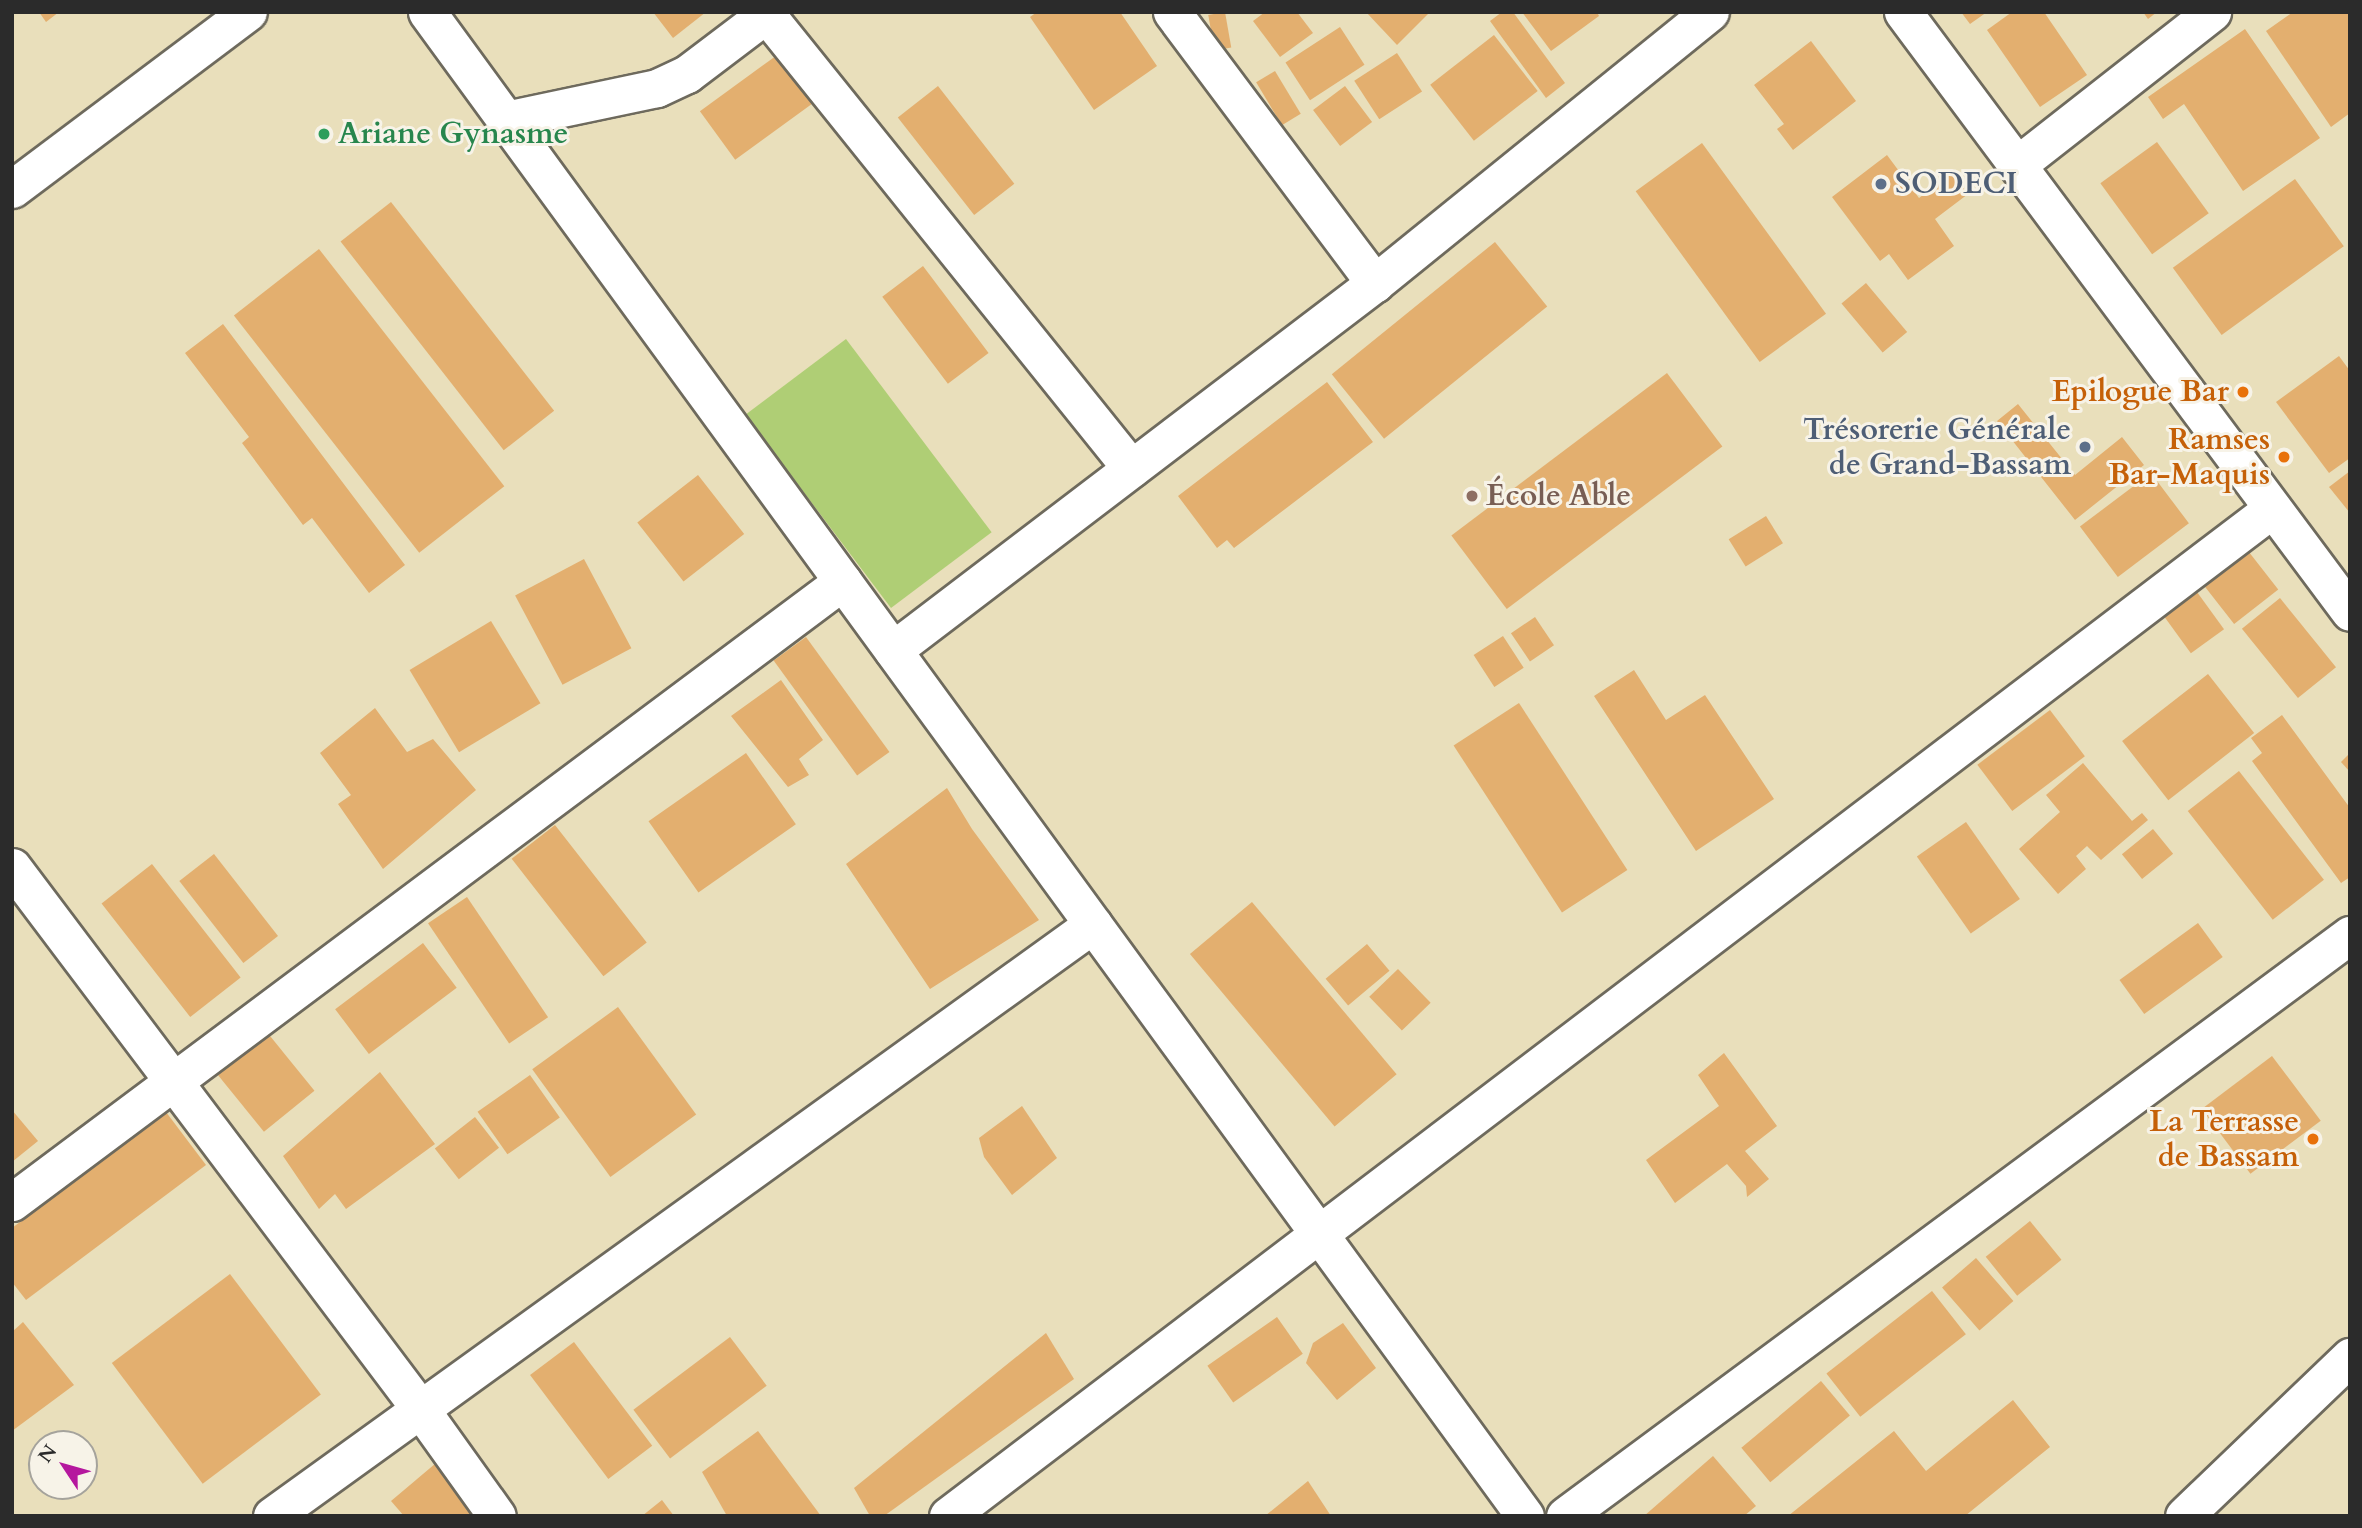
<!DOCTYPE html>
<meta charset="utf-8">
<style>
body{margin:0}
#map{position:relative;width:2362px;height:1528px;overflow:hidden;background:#e9dfbb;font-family:Cardo,serif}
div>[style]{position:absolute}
.green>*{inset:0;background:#afce75;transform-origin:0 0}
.building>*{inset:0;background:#e3af6f;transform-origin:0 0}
.roads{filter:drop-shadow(2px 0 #6e6a5d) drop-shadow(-2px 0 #6e6a5d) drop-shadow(0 2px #6e6a5d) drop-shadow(0 -2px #6e6a5d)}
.street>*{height:37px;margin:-18.5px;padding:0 18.5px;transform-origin:18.5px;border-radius:18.5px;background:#fff}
.dots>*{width:19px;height:19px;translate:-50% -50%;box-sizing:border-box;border:4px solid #f7f3e8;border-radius:50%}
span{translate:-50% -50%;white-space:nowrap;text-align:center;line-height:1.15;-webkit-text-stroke:6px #f7f3e8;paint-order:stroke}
.leisure-label{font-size:30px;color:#27864d;font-weight:700}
.left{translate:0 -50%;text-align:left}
.service-label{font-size:30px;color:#4e5e75;font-weight:700}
.right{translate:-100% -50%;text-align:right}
.food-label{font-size:30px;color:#c56008;font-weight:700}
.education-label{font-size:30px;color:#785e54;font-weight:700}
.frame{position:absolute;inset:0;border:14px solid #2b2b2b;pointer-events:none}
.north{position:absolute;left:28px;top:1430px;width:70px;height:70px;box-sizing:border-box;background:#f7f3e8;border:2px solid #a5a39c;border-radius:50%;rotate:306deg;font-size:19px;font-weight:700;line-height:28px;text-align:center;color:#2b2b2b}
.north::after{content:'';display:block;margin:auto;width:24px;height:32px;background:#b5179e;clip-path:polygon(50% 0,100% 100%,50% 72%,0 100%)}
</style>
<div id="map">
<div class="green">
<div style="left:846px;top:339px;width:242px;height:126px;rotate:53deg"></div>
</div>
<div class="building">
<div style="clip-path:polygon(39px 12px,59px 12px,46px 22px)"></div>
<div style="clip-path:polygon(653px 12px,706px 12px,673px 38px)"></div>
<div style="clip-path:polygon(1037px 12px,1120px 12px,1157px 66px,1094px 110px,1030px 17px)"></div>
<div style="left:1225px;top:12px;width:36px;height:17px;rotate:80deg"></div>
<div style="clip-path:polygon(1265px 12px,1297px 12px,1313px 33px,1280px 57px,1253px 21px)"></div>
<div style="clip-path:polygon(1366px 12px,1430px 12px,1397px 45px)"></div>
<div style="clip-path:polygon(1502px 12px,1513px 12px,1565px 83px,1546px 98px,1490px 21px)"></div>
<div style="clip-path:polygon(1522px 12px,1597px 12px,1599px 16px,1551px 51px)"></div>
<div style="clip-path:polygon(1961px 12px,1987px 12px,1970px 24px)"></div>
<div style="clip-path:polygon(2012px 12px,2044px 12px,2087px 75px,2040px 107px,1987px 30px)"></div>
<div style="clip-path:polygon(2143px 12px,2157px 12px,2148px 19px)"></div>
<div style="clip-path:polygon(2293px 12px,2350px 12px,2350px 113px,2331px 127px,2266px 31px)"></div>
<div style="left:1340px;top:27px;width:45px;height:65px;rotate:57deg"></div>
<div style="clip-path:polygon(2245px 29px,2320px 138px,2243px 191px,2184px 104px,2163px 119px,2148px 97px)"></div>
<div style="left:1494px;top:35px;width:71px;height:81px;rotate:52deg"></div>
<div style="clip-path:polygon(1811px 41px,1856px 101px,1793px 150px,1777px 129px,1784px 124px,1754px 85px)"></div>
<div style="left:780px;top:53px;width:60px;height:99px;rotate:54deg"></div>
<div style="left:1397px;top:53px;width:46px;height:51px;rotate:57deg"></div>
<div style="left:1275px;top:71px;width:50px;height:22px;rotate:59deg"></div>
<div style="left:938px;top:86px;width:124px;height:51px;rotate:52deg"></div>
<div style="left:1345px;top:86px;width:45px;height:40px;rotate:53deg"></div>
<div style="left:2157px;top:142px;width:88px;height:70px;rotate:54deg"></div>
<div style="left:1702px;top:143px;width:211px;height:82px;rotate:54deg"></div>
<div style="clip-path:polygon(1887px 155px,1919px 198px,1952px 173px,1968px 194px,1935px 219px,1954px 246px,1908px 280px,1889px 254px,1880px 261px,1832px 197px)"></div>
<div style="left:2295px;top:179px;width:83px;height:151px;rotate:54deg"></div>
<div style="left:391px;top:202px;width:265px;height:64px;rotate:52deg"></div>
<div style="left:1495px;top:242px;width:83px;height:210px;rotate:51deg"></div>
<div style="left:319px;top:249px;width:301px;height:108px;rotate:52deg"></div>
<div style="left:923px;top:266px;width:109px;height:51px;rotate:53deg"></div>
<div style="left:1866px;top:283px;width:64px;height:32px;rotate:50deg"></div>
<div style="clip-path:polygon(223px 324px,405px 565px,369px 593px,312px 518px,303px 525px,242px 443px,249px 437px,185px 353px)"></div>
<div style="clip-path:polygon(2339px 356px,2350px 371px,2350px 458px,2329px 473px,2276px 402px)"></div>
<div style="left:1667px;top:373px;width:92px;height:270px;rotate:53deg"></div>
<div style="clip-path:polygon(1327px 382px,1373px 442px,1234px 548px,1227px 540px,1217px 548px,1178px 496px)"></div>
<div style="clip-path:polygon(2018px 404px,2075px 475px,2122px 437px,2144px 465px,2075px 520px,1997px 421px)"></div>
<div style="clip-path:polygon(2350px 471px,2350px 513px,2329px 487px)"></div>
<div style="left:2151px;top:473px;width:63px;height:89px;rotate:53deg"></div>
<div style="left:698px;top:475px;width:75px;height:77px;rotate:52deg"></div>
<div style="left:1766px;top:516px;width:32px;height:44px;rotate:58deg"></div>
<div style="left:2245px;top:547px;width:54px;height:56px;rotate:52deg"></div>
<div style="left:584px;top:559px;width:101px;height:78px;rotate:62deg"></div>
<div style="left:2197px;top:592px;width:46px;height:41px;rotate:54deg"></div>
<div style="left:2280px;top:598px;width:89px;height:49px;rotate:51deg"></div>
<div style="left:1535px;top:617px;width:34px;height:29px;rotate:56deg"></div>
<div style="left:491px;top:621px;width:96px;height:95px;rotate:59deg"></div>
<div style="left:1503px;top:636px;width:38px;height:35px;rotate:57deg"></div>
<div style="left:806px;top:637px;width:142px;height:40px;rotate:54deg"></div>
<div style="clip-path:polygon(1634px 670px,1666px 720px,1705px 695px,1774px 799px,1696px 851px,1594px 696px)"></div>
<div style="left:2208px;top:674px;width:75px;height:109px;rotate:52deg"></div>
<div style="clip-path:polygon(781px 680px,823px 740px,799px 759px,809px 775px,788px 787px,731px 716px)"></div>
<div style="left:1519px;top:703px;width:199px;height:78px;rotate:57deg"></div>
<div style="clip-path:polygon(375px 708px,407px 752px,433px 739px,476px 790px,383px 869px,338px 804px,351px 795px,320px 753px)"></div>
<div style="left:2050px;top:710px;width:58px;height:91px;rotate:53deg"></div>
<div style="clip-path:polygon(2282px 715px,2350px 808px,2350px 877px,2341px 883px,2252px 761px,2262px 753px,2251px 738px)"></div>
<div style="left:746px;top:753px;width:87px;height:119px;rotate:55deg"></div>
<div style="clip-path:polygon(2350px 753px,2350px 772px,2341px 762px)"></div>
<div style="clip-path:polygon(2083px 763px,2132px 821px,2142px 813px,2148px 820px,2101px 860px,2087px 846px,2076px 856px,2086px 869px,2058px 894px,2019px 849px,2060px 812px,2046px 795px)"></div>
<div style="left:2239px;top:771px;width:138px;height:65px;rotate:52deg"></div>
<div style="clip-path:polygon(947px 788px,972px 829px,1039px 920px,930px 989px,846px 864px)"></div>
<div style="left:1966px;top:822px;width:94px;height:60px;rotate:55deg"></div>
<div style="left:555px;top:825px;width:149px;height:55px;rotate:52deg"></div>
<div style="left:2153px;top:829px;width:32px;height:40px;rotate:51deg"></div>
<div style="left:214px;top:854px;width:104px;height:44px;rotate:52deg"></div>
<div style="left:152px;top:864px;width:144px;height:64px;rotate:52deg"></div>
<div style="left:467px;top:897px;width:145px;height:47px;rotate:56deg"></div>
<div style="left:1252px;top:902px;width:225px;height:81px;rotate:50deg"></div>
<div style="left:2198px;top:923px;width:42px;height:97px;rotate:54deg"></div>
<div style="left:423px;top:943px;width:56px;height:110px;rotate:53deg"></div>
<div style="left:1367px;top:944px;width:35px;height:54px;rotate:50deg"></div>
<div style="left:1398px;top:969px;width:47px;height:40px;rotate:46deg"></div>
<div style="left:618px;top:1007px;width:133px;height:106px;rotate:54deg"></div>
<div style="left:266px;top:1031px;width:77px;height:65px;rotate:51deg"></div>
<div style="clip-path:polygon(1724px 1053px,1777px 1126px,1745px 1151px,1769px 1179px,1747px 1197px,1746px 1186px,1727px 1164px,1675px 1203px,1646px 1160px,1719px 1106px,1698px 1075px)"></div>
<div style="left:2272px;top:1056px;width:81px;height:88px;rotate:53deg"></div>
<div style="clip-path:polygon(380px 1072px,435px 1144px,346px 1209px,335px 1194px,319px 1209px,283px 1156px)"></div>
<div style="left:530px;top:1075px;width:52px;height:64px;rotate:55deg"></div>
<div style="clip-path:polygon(1022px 1106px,1057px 1158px,1012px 1195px,984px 1157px,979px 1138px)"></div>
<div style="clip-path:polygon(12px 1110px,38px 1141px,12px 1162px)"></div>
<div style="clip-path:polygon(166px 1112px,206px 1165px,26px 1300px,12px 1282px,12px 1228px)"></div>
<div style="left:475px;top:1117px;width:39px;height:51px;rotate:52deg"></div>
<div style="left:2030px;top:1221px;width:50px;height:57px;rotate:51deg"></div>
<div style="left:1976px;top:1258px;width:57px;height:45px;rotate:49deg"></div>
<div style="left:230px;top:1274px;width:151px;height:148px;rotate:53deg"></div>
<div style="left:1932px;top:1291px;width:55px;height:134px;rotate:52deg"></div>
<div style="left:1277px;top:1317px;width:45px;height:85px;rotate:55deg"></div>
<div style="clip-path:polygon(23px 1322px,74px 1385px,12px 1431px,12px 1332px)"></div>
<div style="clip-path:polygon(1343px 1323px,1376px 1368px,1337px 1400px,1306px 1363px,1313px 1343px)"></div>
<div style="clip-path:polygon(1046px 1333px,1074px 1379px,884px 1516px,870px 1516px,854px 1488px)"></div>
<div style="left:730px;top:1337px;width:61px;height:121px;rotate:53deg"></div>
<div style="left:574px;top:1342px;width:130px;height:55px;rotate:53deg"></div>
<div style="left:1821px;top:1381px;width:45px;height:104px;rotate:50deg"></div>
<div style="clip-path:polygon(2013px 1400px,2050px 1447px,1965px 1516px,1788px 1516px,1894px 1431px,1926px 1471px)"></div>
<div style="clip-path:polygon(758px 1431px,821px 1516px,727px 1516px,702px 1472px)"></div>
<div style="clip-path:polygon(1713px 1456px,1756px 1506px,1744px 1516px,1644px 1516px)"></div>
<div style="clip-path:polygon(442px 1458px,492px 1516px,404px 1516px,391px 1501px)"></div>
<div style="clip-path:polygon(1308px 1481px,1331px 1516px,1265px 1516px)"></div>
<div style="clip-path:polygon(662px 1500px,674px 1516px,642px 1516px)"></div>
</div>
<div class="roads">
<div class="street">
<div style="left:427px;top:12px;width:1862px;rotate:53.87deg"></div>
<div style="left:1172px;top:12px;width:339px;rotate:53.2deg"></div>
<div style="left:1903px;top:12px;width:748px;rotate:53.31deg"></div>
<div style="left:766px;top:14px;width:583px;rotate:51.2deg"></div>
<div style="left:505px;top:120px;width:155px;rotate:-11.9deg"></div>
<div style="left:657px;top:88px;width:33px;rotate:-25deg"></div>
<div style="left:687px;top:74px;width:103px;rotate:-37.1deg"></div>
<div style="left:2017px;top:165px;width:248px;rotate:-38.1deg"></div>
<div style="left:12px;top:189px;width:295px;rotate:-36.9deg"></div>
<div style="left:893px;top:650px;width:606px;rotate:-37.29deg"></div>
<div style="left:1375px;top:283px;width:431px;rotate:-39deg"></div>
<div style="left:12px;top:867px;width:680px;rotate:53.01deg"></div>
<div style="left:421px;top:1410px;width:130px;rotate:54.4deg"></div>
<div style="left:12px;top:1202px;width:1037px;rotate:-36.77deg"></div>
<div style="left:272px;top:1516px;width:1012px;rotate:-35.79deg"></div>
<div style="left:948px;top:1516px;width:1663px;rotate:-37.26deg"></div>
<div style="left:1565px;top:1516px;width:977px;rotate:-36.51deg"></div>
<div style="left:2184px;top:1516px;width:230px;rotate:-43.8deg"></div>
</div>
</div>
<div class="dots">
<div style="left:324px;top:134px;background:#2e9e5b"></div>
<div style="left:1881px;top:184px;background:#5c6f8a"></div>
<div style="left:2243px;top:392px;background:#e8710a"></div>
<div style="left:2085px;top:447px;background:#5c6f8a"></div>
<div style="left:2284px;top:457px;background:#e8710a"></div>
<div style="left:1472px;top:496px;background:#8d6e63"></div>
<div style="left:2313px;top:1139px;background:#e8710a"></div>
</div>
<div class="leisure-label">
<span class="left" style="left:338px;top:134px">Ariane Gynasme</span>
</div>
<div class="service-label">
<span class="left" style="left:1895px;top:184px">SODECI</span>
<span class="right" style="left:2071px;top:447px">Trésorerie Générale<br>de Grand-Bassam</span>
</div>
<div class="food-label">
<span class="right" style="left:2229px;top:392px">Epilogue Bar</span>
<span class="right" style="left:2270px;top:457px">Ramses<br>Bar-Maquis</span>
<span class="right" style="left:2299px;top:1139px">La Terrasse<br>de Bassam</span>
</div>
<div class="education-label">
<span class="left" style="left:1486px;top:496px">École Able</span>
</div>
<div class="frame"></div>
<div class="north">N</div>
</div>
